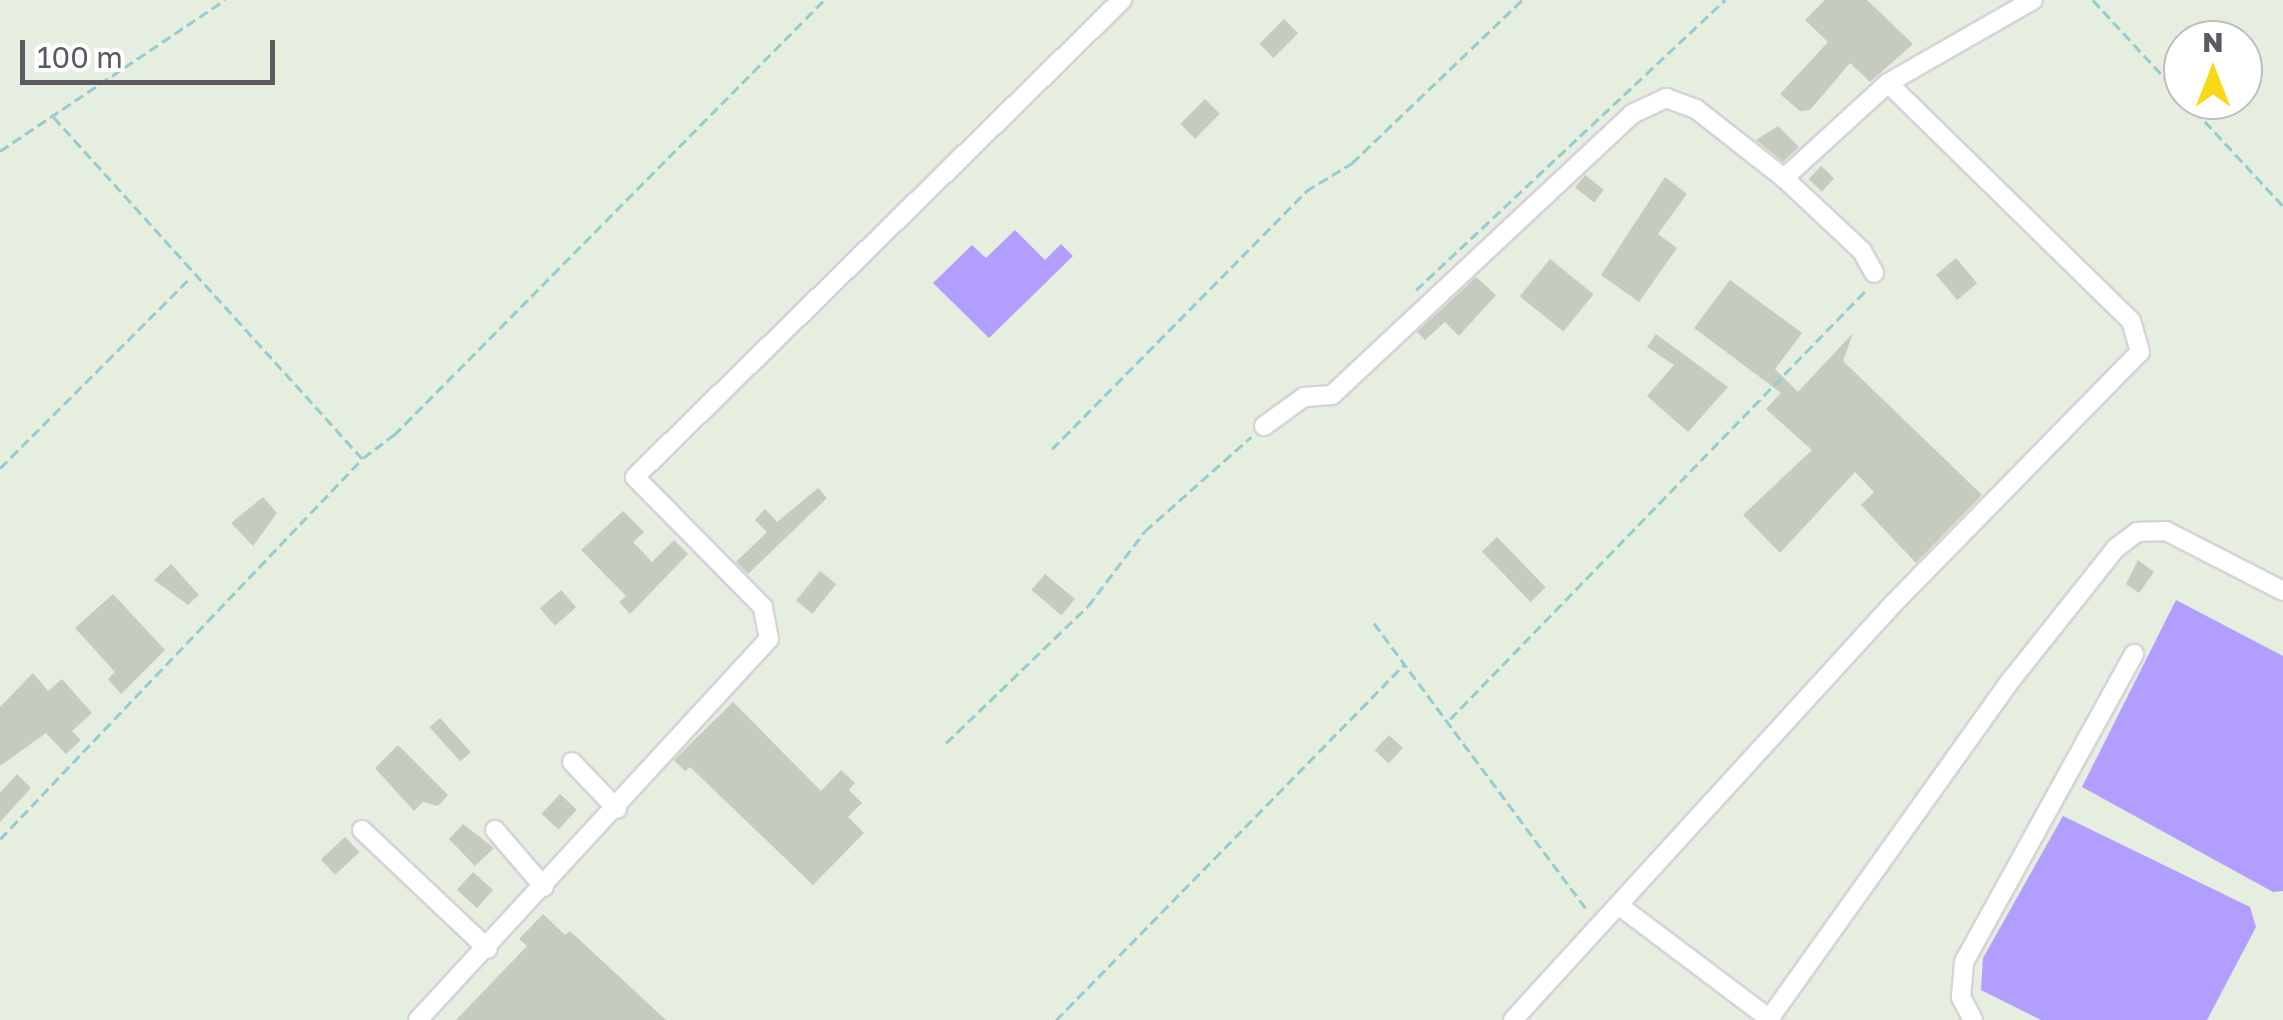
<!DOCTYPE html>
<style>
body{margin:0}
#map{position:relative;width:2283px;height:1020px;overflow:hidden;background:#e6eee0;font-family:"Golos Text",sans-serif}
div>[style]{position:absolute}
.water>*{inset:0;background:#b29eff}
.building>*{inset:0;background:#c5cbbf;transform-origin:0 0}
.path>*{height:2.5px;margin-top:-1.25px;transform-origin:0;background:repeating-linear-gradient(90deg,#95cccf 0 10px,transparent 0 15px)}
.roads{filter:drop-shadow(2px 0 #d7d3db) drop-shadow(-2px 0 #d7d3db) drop-shadow(0 2px #d7d3db) drop-shadow(0 -2px #d7d3db)}
.minor>*{height:18px;margin:-9px;padding:0 9px;transform-origin:9px;border-radius:9px;background:#fff}
span{translate:-50% -50%;white-space:nowrap;text-align:center;line-height:1.15;-webkit-text-stroke:10px #fff;paint-order:stroke}
.north{position:absolute;left:2163px;top:20px;width:100px;height:100px;box-sizing:border-box;background:#fff;border:2px solid #bebdc1;border-radius:50%;rotate:0deg;font-size:28px;font-weight:700;line-height:40px;text-align:center;color:#5c5963}
.north::after{content:'';display:block;margin:auto;width:35px;height:45px;background:#fad819;clip-path:polygon(50% 0,100% 100%,50% 72%,0 100%)}
.scale{position:absolute;left:20px;top:40px;width:255px;height:45px;box-sizing:border-box;border:5px solid #5c5963;border-top:0;padding-left:12px;font-size:30px;line-height:35px;white-space:nowrap;color:#5c5963;-webkit-text-stroke:8px #fff;paint-order:stroke}
</style>
<div id="map">
<div class="water">
<div style="clip-path:polygon(1015px 230px,1045px 260px,1061px 244px,1073px 256px,989px 338px,933px 283px,972px 245px,986px 258px)"></div>
<div style="clip-path:polygon(2176px 600px,2283px 656px,2283px 891px,2273px 892px,2082px 787px)"></div>
<div style="clip-path:polygon(2063px 816px,2250px 907px,2256px 927px,2207px 1020px,2041px 1020px,1981px 990px,1983px 958px)"></div>
</div>
<div class="building">
<div style="clip-path:polygon(1825px 0,1867px 0,1913px 44px,1870px 82px,1850px 63px,1810px 110px,1800px 111px,1780px 94px,1828px 42px,1805px 20px)"></div>
<div style="left:1284px;top:19px;width:20px;height:35px;rotate:45deg"></div>
<div style="left:1205px;top:99px;width:21px;height:35px;rotate:45deg"></div>
<div style="clip-path:polygon(1778px 126px,1799px 147px,1783px 162px,1756px 140px)"></div>
<div style="left:1821px;top:166px;width:18px;height:18px;rotate:43deg"></div>
<div style="left:1585px;top:175px;width:24px;height:16px;rotate:38deg"></div>
<div style="clip-path:polygon(1665px 177px,1687px 194px,1658px 234px,1677px 248px,1639px 302px,1601px 275px)"></div>
<div style="left:1956px;top:258px;width:33px;height:26px;rotate:50deg"></div>
<div style="left:1550px;top:259px;width:56px;height:48px;rotate:39deg"></div>
<div style="clip-path:polygon(1476px 277px,1496px 295px,1459px 336px,1445px 322px,1425px 340px,1417px 332px)"></div>
<div style="clip-path:polygon(1730px 280px,1802px 333px,1775px 369px,1798px 392px,1853px 333px,1843px 361px,1982px 495px,1916px 563px,1861px 505px,1874px 492px,1855px 472px,1780px 553px,1743px 515px,1812px 450px,1766px 409px,1781px 393px,1694px 328px)"></div>
<div style="clip-path:polygon(1656px 334px,1728px 387px,1688px 432px,1647px 396px,1674px 365px,1647px 347px)"></div>
<div style="clip-path:polygon(818px 488px,827px 498px,748px 574px,736px 562px,767px 532px,755px 520px,765px 509px,777px 522px)"></div>
<div style="clip-path:polygon(263px 497px,277px 513px,253px 546px,231px 523px)"></div>
<div style="clip-path:polygon(623px 511px,644px 532px,633px 542px,652px 562px,674px 540px,688px 554px,630px 614px,619px 602px,626px 596px,581px 550px)"></div>
<div style="left:1497px;top:537px;width:70px;height:21px;rotate:46deg"></div>
<div style="clip-path:polygon(2138px 560px,2154px 572px,2139px 593px,2126px 584px)"></div>
<div style="clip-path:polygon(171px 564px,199px 595px,188px 605px,154px 580px)"></div>
<div style="left:820px;top:571px;width:21px;height:38px;rotate:39deg"></div>
<div style="left:1045px;top:574px;width:39px;height:21px;rotate:40deg"></div>
<div style="left:561px;top:590px;width:23px;height:28px;rotate:49deg"></div>
<div style="clip-path:polygon(113px 594px,165px 650px,121px 694px,108px 679px,115px 672px,75px 628px)"></div>
<div style="clip-path:polygon(33px 673px,48px 691px,62px 679px,92px 713px,72px 731px,81px 740px,66px 754px,46px 733px,0 766px,0 707px)"></div>
<div style="clip-path:polygon(733px 702px,821px 791px,841px 770px,855px 783px,849px 790px,862px 803px,848px 817px,864px 833px,813px 885px,690px 767px,685px 771px,674px 760px)"></div>
<div style="left:440px;top:718px;width:46px;height:14px;rotate:48deg"></div>
<div style="left:1389px;top:735px;width:19px;height:21px;rotate:43deg"></div>
<div style="clip-path:polygon(398px 745px,448px 795px,438px 806px,423px 802px,414px 811px,375px 768px)"></div>
<div style="clip-path:polygon(17px 774px,31px 788px,0 822px,0 793px)"></div>
<div style="left:560px;top:794px;width:23px;height:27px;rotate:43deg"></div>
<div style="clip-path:polygon(463px 824px,494px 848px,475px 866px,449px 839px)"></div>
<div style="left:345px;top:837px;width:21px;height:33px;rotate:47deg"></div>
<div style="left:473px;top:872px;width:27px;height:24px;rotate:42deg"></div>
<div style="clip-path:polygon(543px 914px,565px 935px,570px 931px,666px 1020px,456px 1020px,527px 946px,519px 939px)"></div>
</div>
<div class="path">
<div style="left:2093px;top:0;width:280px;rotate:47.3deg"></div>
<div style="left:0;top:151px;width:271px;rotate:-33.9deg"></div>
<div style="left:1416px;top:290px;width:424px;rotate:-43.2deg"></div>
<div style="left:1052px;top:449px;width:362px;rotate:-45.4deg"></div>
<div style="left:1306px;top:191px;width:54px;rotate:-31.3deg"></div>
<div style="left:1352px;top:163px;width:236px;rotate:-43.8deg"></div>
<div style="left:363px;top:458px;width:39px;rotate:-37deg"></div>
<div style="left:394px;top:435px;width:612px;rotate:-45.33deg"></div>
<div style="left:0;top:468px;width:269px;rotate:-45deg"></div>
<div style="left:1374px;top:623px;width:359px;rotate:53.4deg"></div>
<div style="left:1450px;top:719px;width:600px;rotate:-45.88deg"></div>
<div style="left:946px;top:743px;width:197px;rotate:-44deg"></div>
<div style="left:1088px;top:606px;width:94px;rotate:-52.8deg"></div>
<div style="left:1145px;top:531px;width:142px;rotate:-41.6deg"></div>
<div style="left:0;top:839px;width:525px;rotate:-46.39deg"></div>
<div style="left:362px;top:459px;width:462px;rotate:-132.1deg"></div>
<div style="left:1056px;top:1020px;width:499px;rotate:-45.6deg"></div>
</div>
<div class="roads">
<div class="minor">
<div style="left:1784px;top:178px;width:141px;rotate:-42.4deg"></div>
<div style="left:1888px;top:83px;width:167px;rotate:-29.8deg"></div>
<div style="left:1264px;top:426px;width:49px;rotate:-35.9deg"></div>
<div style="left:1304px;top:397px;width:28px;rotate:-4deg"></div>
<div style="left:1332px;top:395px;width:411px;rotate:-43.1deg"></div>
<div style="left:1632px;top:114px;width:38px;rotate:-25deg"></div>
<div style="left:1666px;top:98px;width:32px;rotate:20deg"></div>
<div style="left:1696px;top:109px;width:112px;rotate:38.1deg"></div>
<div style="left:1784px;top:178px;width:107px;rotate:43.1deg"></div>
<div style="left:1862px;top:251px;width:25px;rotate:61deg"></div>
<div style="left:572px;top:762px;width:65px;rotate:46.2deg"></div>
<div style="left:362px;top:830px;width:173px;rotate:43.4deg"></div>
<div style="left:495px;top:830px;width:75px;rotate:49.3deg"></div>
<div style="left:1621px;top:907px;width:188px;rotate:37deg"></div>
<div style="left:1769px;top:1019px;width:417px;rotate:-54.5deg"></div>
<div style="left:2011px;top:680px;width:169px;rotate:-51.5deg"></div>
<div style="left:2116px;top:548px;width:26px;rotate:-37deg"></div>
<div style="left:2137px;top:532px;width:29px;rotate:-2deg"></div>
<div style="left:2166px;top:531px;width:131px;rotate:27.1deg"></div>
<div style="left:418px;top:1020px;width:518px;rotate:-47.35deg"></div>
<div style="left:769px;top:639px;width:33px;rotate:-101deg"></div>
<div style="left:763px;top:607px;width:182px;rotate:-134.6deg"></div>
<div style="left:635px;top:477px;width:682px;rotate:-44.41deg"></div>
<div style="left:1513px;top:1020px;width:566px;rotate:-47.58deg"></div>
<div style="left:1895px;top:602px;width:350px;rotate:-45.6deg"></div>
<div style="left:2140px;top:352px;width:32px;rotate:-106deg"></div>
<div style="left:2131px;top:321px;width:340px;rotate:-135.6deg"></div>
<div style="left:1973px;top:1020px;width:26px;rotate:-118deg"></div>
<div style="left:1961px;top:997px;width:35px;rotate:-85deg"></div>
<div style="left:1964px;top:962px;width:352px;rotate:-61.1deg"></div>
</div>
</div>
<div class="north">N</div>
<div class="scale">100 m</div>
</div>
